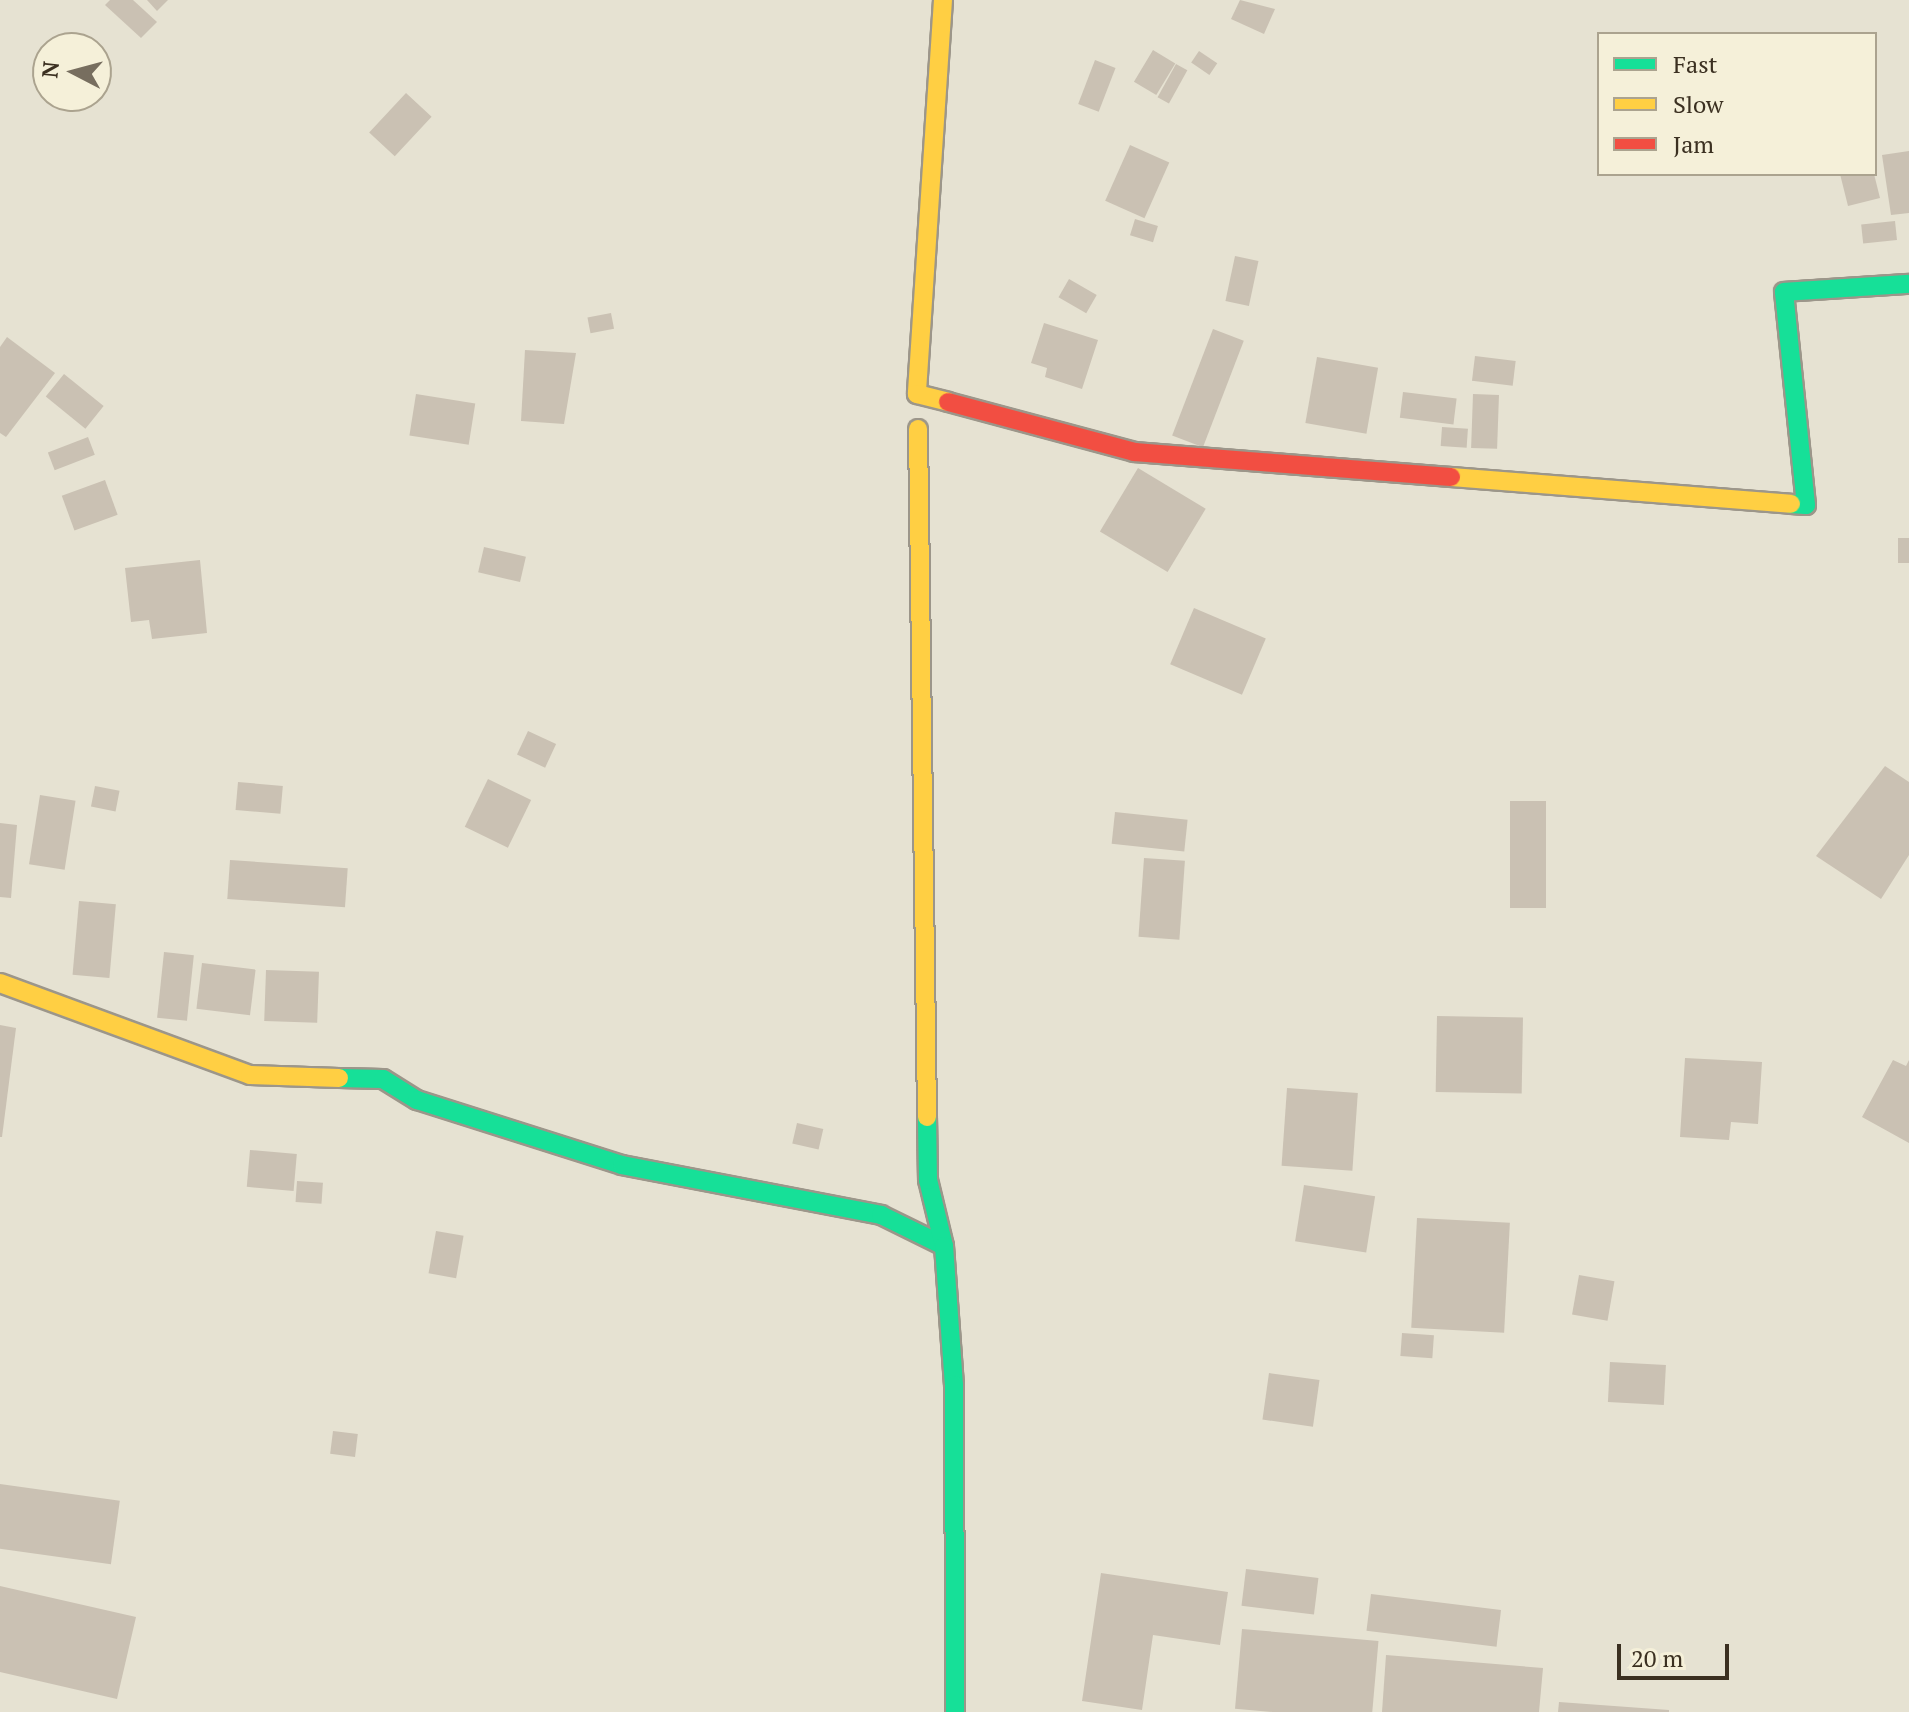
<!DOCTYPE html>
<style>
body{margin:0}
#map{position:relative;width:1909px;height:1712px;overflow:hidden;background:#e6e2d2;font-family:"PT Serif",serif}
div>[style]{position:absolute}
.building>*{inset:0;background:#cac1b3;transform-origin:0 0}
.roads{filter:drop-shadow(2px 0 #9c968a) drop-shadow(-2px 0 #9c968a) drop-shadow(0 2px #9c968a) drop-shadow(0 -2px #9c968a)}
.fast>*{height:18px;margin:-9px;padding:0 9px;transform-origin:9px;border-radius:9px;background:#16e098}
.slow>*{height:18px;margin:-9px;padding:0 9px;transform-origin:9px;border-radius:9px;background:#ffcf43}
.jam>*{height:18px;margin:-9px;padding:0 9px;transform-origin:9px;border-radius:9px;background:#f24e42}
span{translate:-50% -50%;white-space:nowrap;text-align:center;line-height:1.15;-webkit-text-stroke:6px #f5f0d9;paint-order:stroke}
.legend{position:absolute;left:1597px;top:32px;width:280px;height:144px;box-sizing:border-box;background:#f5f0d9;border:2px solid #aba38f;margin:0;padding:10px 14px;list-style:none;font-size:24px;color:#3b3021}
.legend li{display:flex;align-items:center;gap:16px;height:40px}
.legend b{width:40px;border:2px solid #aba38f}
.north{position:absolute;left:32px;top:32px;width:80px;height:80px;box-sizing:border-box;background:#f5f0d9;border:2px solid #aba38f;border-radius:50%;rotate:276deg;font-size:22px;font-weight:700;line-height:32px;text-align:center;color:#3b3021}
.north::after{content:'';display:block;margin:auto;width:28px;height:36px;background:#776e5f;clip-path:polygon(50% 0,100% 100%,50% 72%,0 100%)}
.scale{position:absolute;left:1617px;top:1644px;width:112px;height:36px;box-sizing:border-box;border:4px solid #3b3021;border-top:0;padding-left:10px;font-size:24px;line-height:28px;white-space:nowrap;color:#3b3021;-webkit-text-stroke:6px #f5f0d9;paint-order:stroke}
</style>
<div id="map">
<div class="building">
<div style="clip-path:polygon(110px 0,133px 0,157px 22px,141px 38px,105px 5px)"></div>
<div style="clip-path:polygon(147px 0,168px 0,157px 11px)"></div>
<div style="clip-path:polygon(1240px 0,1275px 9px,1264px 34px,1231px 19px)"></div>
<div style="left:1153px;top:50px;width:26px;height:37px;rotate:31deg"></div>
<div style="left:1199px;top:51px;width:22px;height:14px;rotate:34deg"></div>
<div style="left:1095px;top:60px;width:22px;height:47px;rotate:21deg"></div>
<div style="left:1176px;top:64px;width:13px;height:38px;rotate:29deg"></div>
<div style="left:406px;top:93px;width:35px;height:54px;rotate:43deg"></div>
<div style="left:1130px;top:145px;width:43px;height:61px;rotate:24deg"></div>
<div style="clip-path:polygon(1909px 151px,1909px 213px,1891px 215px,1882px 155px)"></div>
<div style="clip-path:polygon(1840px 174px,1874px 174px,1880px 198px,1848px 206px)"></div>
<div style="left:1135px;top:219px;width:24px;height:17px;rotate:17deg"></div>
<div style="left:1895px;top:221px;width:19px;height:34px;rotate:84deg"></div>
<div style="left:1235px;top:256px;width:24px;height:46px;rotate:12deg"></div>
<div style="left:1069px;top:279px;width:32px;height:21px;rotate:30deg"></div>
<div style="left:611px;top:313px;width:16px;height:24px;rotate:79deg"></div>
<div style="clip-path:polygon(1044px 323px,1098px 340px,1082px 389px,1045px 377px,1047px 368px,1031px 363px)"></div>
<div style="left:1213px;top:329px;width:33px;height:114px;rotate:21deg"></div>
<div style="clip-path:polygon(7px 337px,55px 373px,6px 437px,0 433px,0 347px)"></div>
<div style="clip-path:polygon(525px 350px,576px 353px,564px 424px,521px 421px)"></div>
<div style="left:1475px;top:356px;width:41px;height:25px;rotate:7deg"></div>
<div style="left:1317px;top:357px;width:62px;height:67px;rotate:10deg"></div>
<div style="left:64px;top:374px;width:51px;height:29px;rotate:39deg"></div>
<div style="left:1403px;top:392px;width:54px;height:26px;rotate:7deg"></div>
<div style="left:416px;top:394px;width:60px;height:42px;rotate:9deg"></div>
<div style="left:1473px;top:394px;width:26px;height:54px;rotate:2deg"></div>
<div style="left:1442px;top:427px;width:26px;height:19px;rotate:4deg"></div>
<div style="left:88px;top:437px;width:19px;height:43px;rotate:69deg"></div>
<div style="left:1138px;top:468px;width:79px;height:74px;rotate:31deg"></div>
<div style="left:105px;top:480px;width:37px;height:46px;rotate:70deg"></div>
<div style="left:1909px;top:538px;width:25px;height:11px;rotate:90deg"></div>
<div style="left:484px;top:547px;width:43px;height:26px;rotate:13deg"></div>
<div style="clip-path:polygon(200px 560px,207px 633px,152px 639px,149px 620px,131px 622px,125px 568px)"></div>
<div style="left:1194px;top:608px;width:78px;height:61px;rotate:23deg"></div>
<div style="left:528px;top:731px;width:31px;height:26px;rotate:25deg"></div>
<div style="clip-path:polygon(1885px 766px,1909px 782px,1909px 855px,1881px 899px,1816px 856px)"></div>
<div style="left:488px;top:779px;width:48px;height:53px;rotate:26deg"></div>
<div style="left:238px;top:782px;width:45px;height:28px;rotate:5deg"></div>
<div style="left:95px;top:786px;width:25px;height:21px;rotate:11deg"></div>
<div style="left:40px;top:795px;width:36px;height:70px;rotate:9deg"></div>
<div style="left:1510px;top:801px;width:36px;height:107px"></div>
<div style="left:1115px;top:812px;width:73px;height:32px;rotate:6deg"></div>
<div style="clip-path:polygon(0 823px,17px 825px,11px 898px,0 897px)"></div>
<div style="left:1144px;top:858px;width:41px;height:79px;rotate:4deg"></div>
<div style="left:230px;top:860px;width:118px;height:39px;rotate:4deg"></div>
<div style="left:79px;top:901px;width:37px;height:74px;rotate:5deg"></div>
<div style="left:164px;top:952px;width:30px;height:66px;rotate:6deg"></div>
<div style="left:202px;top:963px;width:54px;height:46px;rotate:7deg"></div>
<div style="left:266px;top:970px;width:53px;height:51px;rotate:2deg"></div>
<div style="left:1437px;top:1016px;width:86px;height:76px;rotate:1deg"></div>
<div style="clip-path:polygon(0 1025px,16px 1028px,2px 1137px,0 1137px)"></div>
<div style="clip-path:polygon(1685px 1058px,1762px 1062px,1758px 1124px,1731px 1122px,1729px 1140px,1680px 1137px)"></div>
<div style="clip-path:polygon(1893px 1060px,1906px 1066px,1909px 1060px,1909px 1143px,1862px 1117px)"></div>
<div style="left:1287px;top:1088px;width:71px;height:78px;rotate:4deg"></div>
<div style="left:797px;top:1123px;width:27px;height:21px;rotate:13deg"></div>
<div style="left:250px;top:1150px;width:47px;height:37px;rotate:5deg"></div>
<div style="left:297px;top:1181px;width:26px;height:21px;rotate:4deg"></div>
<div style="left:1304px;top:1185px;width:72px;height:57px;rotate:9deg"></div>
<div style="left:1417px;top:1218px;width:93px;height:110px;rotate:3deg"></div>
<div style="left:436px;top:1231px;width:28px;height:43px;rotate:10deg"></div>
<div style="left:1579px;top:1275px;width:36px;height:40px;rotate:10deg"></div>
<div style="left:1402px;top:1333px;width:32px;height:23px;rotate:4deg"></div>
<div style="left:1610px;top:1362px;width:56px;height:40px;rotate:3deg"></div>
<div style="left:1269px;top:1373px;width:51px;height:47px;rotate:8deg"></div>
<div style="left:333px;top:1431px;width:25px;height:23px;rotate:7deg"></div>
<div style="left:0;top:1484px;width:121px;height:64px;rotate:8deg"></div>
<div style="left:1246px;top:1569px;width:73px;height:37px;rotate:7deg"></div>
<div style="clip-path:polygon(1101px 1573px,1228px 1592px,1220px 1645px,1153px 1635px,1142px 1710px,1082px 1701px)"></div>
<div style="clip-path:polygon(0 1586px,136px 1617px,117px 1699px,0 1672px)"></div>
<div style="left:1371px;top:1594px;width:131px;height:37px;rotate:7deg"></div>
<div style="left:1242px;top:1629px;width:137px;height:80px;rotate:5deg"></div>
<div style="clip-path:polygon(1386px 1655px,1543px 1668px,1539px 1712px,1382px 1712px)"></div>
<div style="clip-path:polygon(1559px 1702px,1669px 1710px,1669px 1712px,1558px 1712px)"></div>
</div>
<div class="roads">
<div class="fast">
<div style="left:1791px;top:504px;width:15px;rotate:4deg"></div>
<div style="left:1806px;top:505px;width:214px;rotate:-95.9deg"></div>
<div style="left:1784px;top:292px;width:125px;rotate:-3.7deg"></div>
<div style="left:339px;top:1078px;width:44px;rotate:1.3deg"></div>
<div style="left:383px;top:1079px;width:40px;rotate:32deg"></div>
<div style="left:417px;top:1100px;width:215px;rotate:17.6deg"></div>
<div style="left:622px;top:1165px;width:264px;rotate:10.9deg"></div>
<div style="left:881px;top:1215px;width:70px;rotate:26.2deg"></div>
<div style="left:944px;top:1246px;width:68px;rotate:-103.6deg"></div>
<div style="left:928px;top:1180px;width:63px;rotate:-90.9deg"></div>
<div style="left:944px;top:1246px;width:139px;rotate:85.9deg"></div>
<div style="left:954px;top:1385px;width:327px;rotate:89.8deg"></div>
</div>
<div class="slow">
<div style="left:943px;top:0;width:395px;rotate:93.8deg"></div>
<div style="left:917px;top:394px;width:32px;rotate:14deg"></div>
<div style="left:918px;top:429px;width:688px;rotate:89.25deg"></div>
<div style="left:1451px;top:477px;width:341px;rotate:4.5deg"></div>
<div style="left:0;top:983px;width:266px;rotate:20.2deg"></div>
<div style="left:250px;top:1075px;width:89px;rotate:1.9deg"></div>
</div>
<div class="jam">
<div style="left:948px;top:402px;width:193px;rotate:15deg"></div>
<div style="left:1134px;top:452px;width:318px;rotate:4.5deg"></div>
</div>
</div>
<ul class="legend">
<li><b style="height:10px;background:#16e098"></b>Fast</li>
<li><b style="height:10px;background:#ffcf43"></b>Slow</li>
<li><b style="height:10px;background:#f24e42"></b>Jam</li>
</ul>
<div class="north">N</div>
<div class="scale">20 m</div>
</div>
